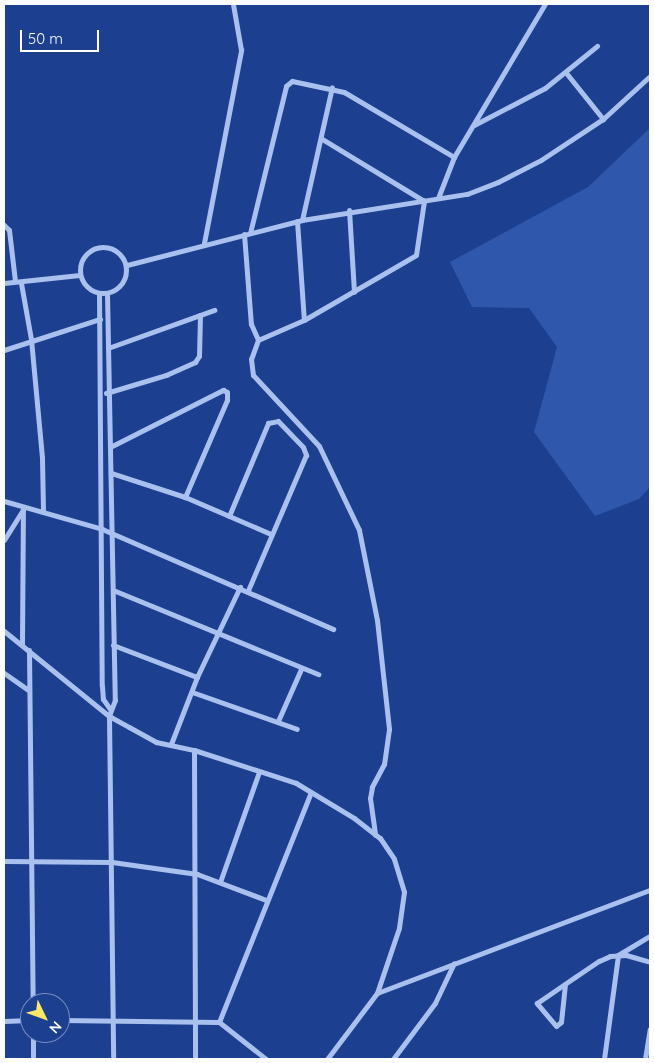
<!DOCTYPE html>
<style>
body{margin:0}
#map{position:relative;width:654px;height:1063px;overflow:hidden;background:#1c3f8f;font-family:Quicksand,sans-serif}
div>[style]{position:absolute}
.green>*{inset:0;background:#2f58ad}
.street>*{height:5px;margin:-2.5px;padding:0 2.5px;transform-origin:2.5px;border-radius:2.5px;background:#aac0ee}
.street>.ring{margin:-2.5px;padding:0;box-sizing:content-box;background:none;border:5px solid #aac0ee;border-radius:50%}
span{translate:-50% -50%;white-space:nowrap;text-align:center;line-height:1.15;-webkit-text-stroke:4.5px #1c3f8f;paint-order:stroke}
.frame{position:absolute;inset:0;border:5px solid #fff;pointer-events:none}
.north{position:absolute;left:20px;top:993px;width:50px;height:50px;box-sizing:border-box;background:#1c3f8f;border:1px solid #778cbc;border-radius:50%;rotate:132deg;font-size:14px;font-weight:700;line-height:20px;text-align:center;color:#fff}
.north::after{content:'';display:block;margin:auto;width:18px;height:22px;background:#fee667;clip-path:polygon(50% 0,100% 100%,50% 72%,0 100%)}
.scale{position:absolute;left:20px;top:30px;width:79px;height:22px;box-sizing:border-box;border:2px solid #fff;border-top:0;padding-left:6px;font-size:15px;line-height:18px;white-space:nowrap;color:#fff;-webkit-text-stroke:4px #1c3f8f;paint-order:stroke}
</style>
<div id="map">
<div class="green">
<div style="clip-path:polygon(650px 128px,650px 487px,639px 499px,595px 516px,534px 432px,557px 347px,529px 308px,472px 307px,450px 262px,588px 187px)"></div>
</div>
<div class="street">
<div style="left:567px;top:74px;width:58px;rotate:51.3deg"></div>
<div style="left:603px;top:119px;width:64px;rotate:-42.5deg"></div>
<div style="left:474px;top:125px;width:80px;rotate:-27.5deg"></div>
<div style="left:545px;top:88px;width:67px;rotate:-38.9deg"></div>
<div style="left:454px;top:157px;width:178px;rotate:-59.3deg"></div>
<div style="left:349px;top:210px;width:82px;rotate:86.5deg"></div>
<div style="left:302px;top:220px;width:136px;rotate:-77.3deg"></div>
<div style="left:297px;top:221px;width:99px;rotate:86deg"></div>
<div style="left:4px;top:225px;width:7px;rotate:45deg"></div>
<div style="left:9px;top:230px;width:51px;rotate:83.3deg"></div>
<div style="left:250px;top:233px;width:151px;rotate:-76.2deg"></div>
<div style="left:286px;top:86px;width:8px;rotate:-40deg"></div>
<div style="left:292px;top:81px;width:53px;rotate:11.9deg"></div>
<div style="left:344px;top:92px;width:128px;rotate:30.6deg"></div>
<div style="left:454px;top:157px;width:44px;rotate:111.3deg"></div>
<div style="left:244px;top:234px;width:90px;rotate:85.6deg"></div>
<div style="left:251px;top:324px;width:17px;rotate:66deg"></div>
<div style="left:258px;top:340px;width:50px;rotate:-23.5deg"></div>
<div style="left:304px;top:320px;width:129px;rotate:-30.1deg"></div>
<div style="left:416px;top:255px;width:55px;rotate:-81.6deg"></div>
<div style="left:424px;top:201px;width:119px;rotate:-148.7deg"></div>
<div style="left:204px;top:243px;width:197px;rotate:-79.1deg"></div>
<div style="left:241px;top:50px;width:47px;rotate:-99.9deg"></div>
<div class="ring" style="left:80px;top:247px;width:41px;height:41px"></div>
<div style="left:127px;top:265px;width:181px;rotate:-14.4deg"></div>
<div style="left:302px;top:220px;width:167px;rotate:-9deg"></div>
<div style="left:467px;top:194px;width:33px;rotate:-21deg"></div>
<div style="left:498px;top:182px;width:48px;rotate:-27.1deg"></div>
<div style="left:541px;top:160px;width:74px;rotate:-33.5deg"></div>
<div style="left:4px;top:283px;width:76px;rotate:-6deg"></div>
<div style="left:21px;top:283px;width:57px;rotate:79.9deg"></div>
<div style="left:31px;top:339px;width:120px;rotate:84.7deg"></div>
<div style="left:42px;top:458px;width:54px;rotate:88.9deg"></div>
<div style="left:99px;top:293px;width:393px;rotate:89.6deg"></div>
<div style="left:102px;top:686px;width:13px;rotate:86deg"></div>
<div style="left:103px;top:699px;width:12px;rotate:55deg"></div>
<div style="left:107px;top:293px;width:407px;rotate:88.9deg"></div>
<div style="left:115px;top:700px;width:17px;rotate:111deg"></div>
<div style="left:109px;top:716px;width:343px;rotate:89.3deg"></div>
<div style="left:258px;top:340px;width:20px;rotate:110deg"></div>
<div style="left:251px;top:359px;width:16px;rotate:83deg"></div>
<div style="left:253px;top:375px;width:97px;rotate:47.1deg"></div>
<div style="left:319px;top:446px;width:93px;rotate:64.5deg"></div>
<div style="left:359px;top:530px;width:92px;rotate:78.7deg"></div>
<div style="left:377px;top:620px;width:110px;rotate:83.7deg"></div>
<div style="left:389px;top:729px;width:35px;rotate:98deg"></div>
<div style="left:384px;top:764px;width:26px;rotate:118deg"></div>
<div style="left:372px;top:787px;width:11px;rotate:100deg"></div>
<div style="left:370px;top:798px;width:37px;rotate:82deg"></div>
<div style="left:108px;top:348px;width:113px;rotate:-19.7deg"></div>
<div style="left:4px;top:350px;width:101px;rotate:-17.9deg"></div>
<div style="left:106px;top:393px;width:63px;rotate:-16.7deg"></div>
<div style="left:166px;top:375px;width:32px;rotate:-24deg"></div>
<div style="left:195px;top:362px;width:7px;rotate:-56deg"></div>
<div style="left:199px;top:356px;width:41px;rotate:-88.6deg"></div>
<div style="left:110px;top:447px;width:127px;rotate:-26.8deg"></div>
<div style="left:223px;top:390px;width:4px;rotate:27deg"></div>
<div style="left:227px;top:392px;width:8px;rotate:90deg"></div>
<div style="left:227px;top:400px;width:106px;rotate:113.4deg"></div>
<div style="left:185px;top:497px;width:78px;rotate:-162deg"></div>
<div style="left:185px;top:497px;width:94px;rotate:23.3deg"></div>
<div style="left:4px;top:501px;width:102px;rotate:15.9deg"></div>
<div style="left:102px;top:529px;width:252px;rotate:23.4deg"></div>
<div style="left:229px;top:516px;width:101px;rotate:-67.2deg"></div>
<div style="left:268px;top:423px;width:10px;rotate:-11deg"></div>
<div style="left:278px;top:421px;width:36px;rotate:46deg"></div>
<div style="left:303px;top:447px;width:9px;rotate:69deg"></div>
<div style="left:306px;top:455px;width:147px;rotate:113.2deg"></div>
<div style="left:4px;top:540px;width:36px;rotate:-58deg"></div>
<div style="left:113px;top:590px;width:222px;rotate:22.3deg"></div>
<div style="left:4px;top:631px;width:135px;rotate:39deg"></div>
<div style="left:109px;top:716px;width:23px;rotate:29deg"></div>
<div style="left:129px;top:727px;width:31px;rotate:29deg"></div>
<div style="left:156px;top:742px;width:39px;rotate:12deg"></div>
<div style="left:194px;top:750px;width:107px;rotate:17.9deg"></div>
<div style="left:296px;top:783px;width:68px;rotate:31.1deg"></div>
<div style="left:354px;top:818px;width:33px;rotate:38deg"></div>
<div style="left:380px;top:838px;width:25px;rotate:56deg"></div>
<div style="left:394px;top:859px;width:34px;rotate:73deg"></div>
<div style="left:404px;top:892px;width:36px;rotate:98deg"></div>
<div style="left:399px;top:928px;width:69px;rotate:108.7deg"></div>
<div style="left:377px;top:993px;width:83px;rotate:127.1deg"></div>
<div style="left:22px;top:644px;width:135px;rotate:-89.6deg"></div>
<div style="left:113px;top:645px;width:90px;rotate:20.9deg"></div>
<div style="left:29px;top:650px;width:353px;rotate:89.4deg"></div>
<div style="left:4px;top:673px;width:29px;rotate:35deg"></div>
<div style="left:192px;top:692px;width:111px;rotate:19.4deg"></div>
<div style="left:278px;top:721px;width:57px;rotate:-66.1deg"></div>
<div style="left:171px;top:744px;width:72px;rotate:-68.8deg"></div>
<div style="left:197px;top:677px;width:100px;rotate:-64.5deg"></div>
<div style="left:194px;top:750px;width:309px;rotate:89.8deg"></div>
<div style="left:4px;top:861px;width:108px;rotate:0.5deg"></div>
<div style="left:112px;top:862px;width:86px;rotate:8deg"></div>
<div style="left:197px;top:874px;width:74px;rotate:20.6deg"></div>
<div style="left:220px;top:882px;width:117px;rotate:-70.5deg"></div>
<div style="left:565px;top:984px;width:38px;rotate:96deg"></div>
<div style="left:561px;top:1022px;width:6px;rotate:141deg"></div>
<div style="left:556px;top:1026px;width:30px;rotate:-130deg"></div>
<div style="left:537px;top:1003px;width:46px;rotate:-34.4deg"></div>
<div style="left:575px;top:977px;width:29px;rotate:-34deg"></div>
<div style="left:599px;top:961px;width:12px;rotate:-24deg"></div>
<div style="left:610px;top:956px;width:16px;rotate:-4deg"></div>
<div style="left:626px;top:955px;width:25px;rotate:16deg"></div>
<div style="left:377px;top:993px;width:292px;rotate:-20.7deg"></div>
<div style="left:60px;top:1020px;width:159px;rotate:0.7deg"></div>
<div style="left:219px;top:1022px;width:60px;rotate:38.2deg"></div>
<div style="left:4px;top:1021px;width:26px;rotate:-2deg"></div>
<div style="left:219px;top:1022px;width:245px;rotate:-68.2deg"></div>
<div style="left:33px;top:1033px;width:26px;rotate:90deg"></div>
<div style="left:393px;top:1059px;width:70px;rotate:-53.1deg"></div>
<div style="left:435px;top:1003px;width:44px;rotate:-64.6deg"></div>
<div style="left:604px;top:1059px;width:105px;rotate:-82.3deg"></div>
<div style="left:618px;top:955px;width:37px;rotate:-31deg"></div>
<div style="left:645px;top:1059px;width:30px;rotate:-81deg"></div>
</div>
<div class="frame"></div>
<div class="north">N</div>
<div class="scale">50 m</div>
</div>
